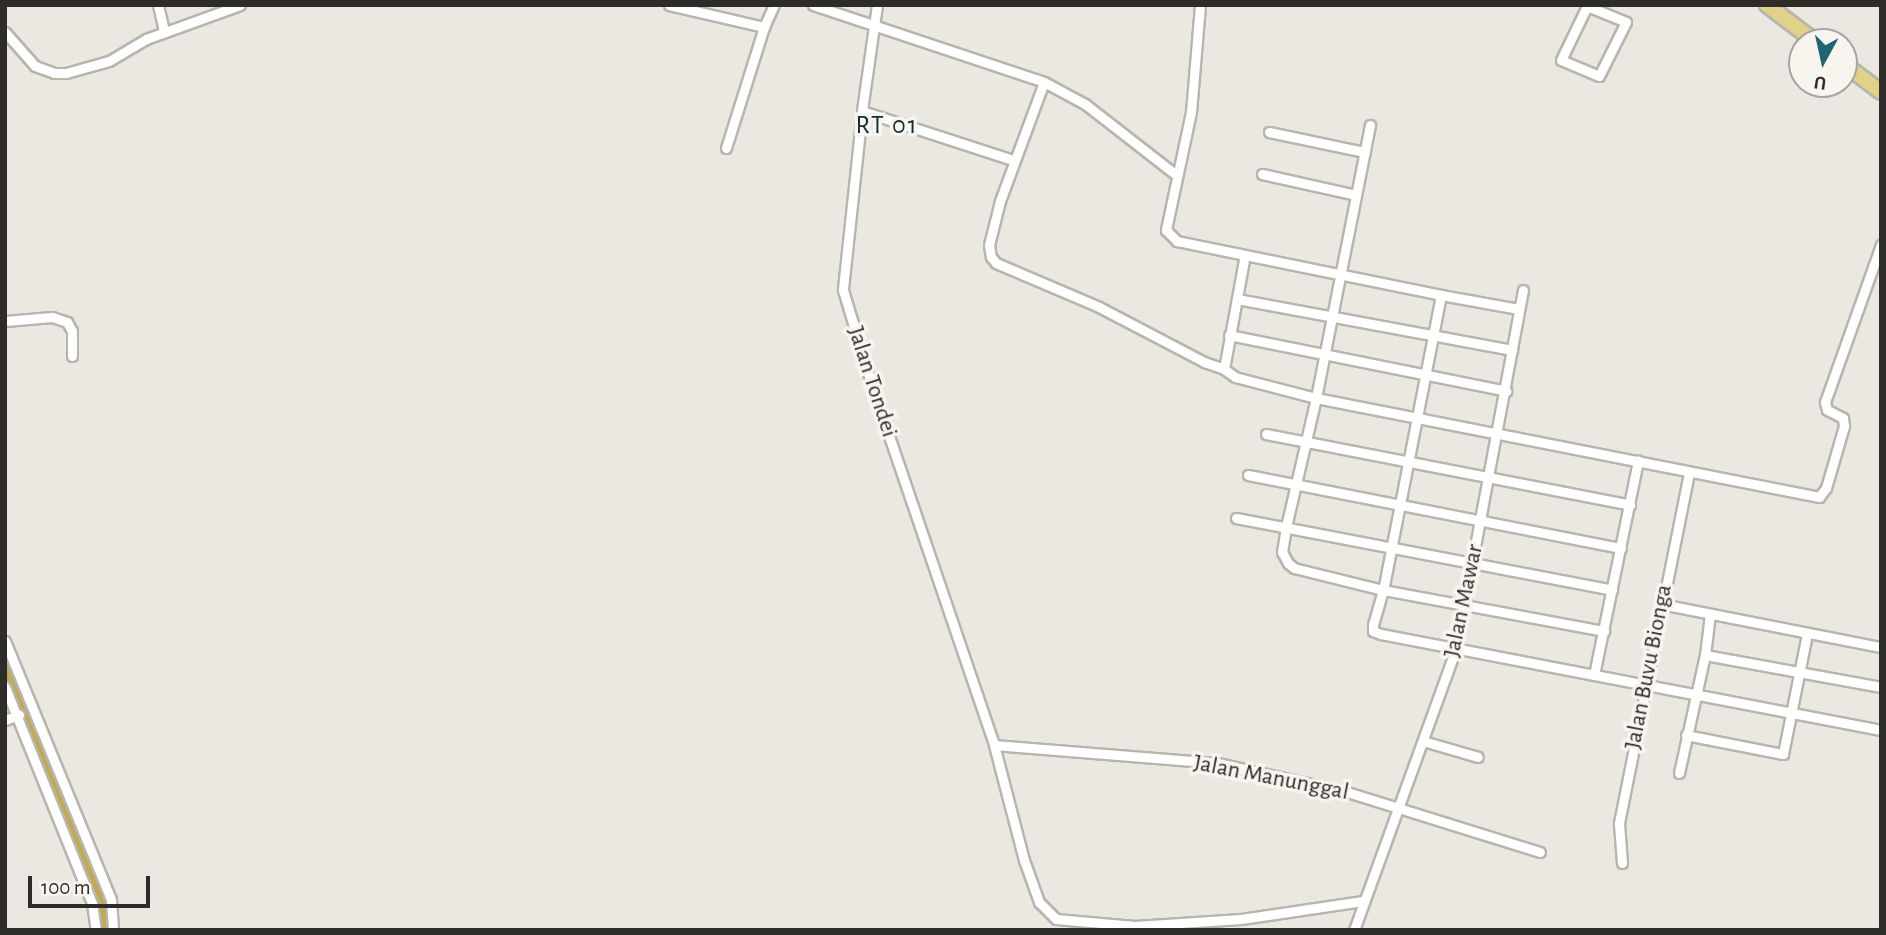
<!DOCTYPE html>
<style>
body{margin:0}
#map{position:relative;width:1886px;height:935px;overflow:hidden;background:#eae8e0;font-family:"Alegreya Sans",sans-serif}
div>[style]{position:absolute}
.river>*{height:14px;margin:-7px;padding:0 7px;transform-origin:7px;border-radius:7px;background:#c0aa54}
.roads{filter:drop-shadow(2px 0 #b7b5ad) drop-shadow(-2px 0 #b7b5ad) drop-shadow(0 2px #b7b5ad) drop-shadow(0 -2px #b7b5ad)}
.street>*{height:9px;margin:-4.5px;padding:0 4.5px;transform-origin:4.5px;border-radius:4.5px;background:#fff}
.primary>*{height:14px;margin:-7px;padding:0 7px;transform-origin:7px;border-radius:7px;background:#e2d189}
span{translate:-50% -50%;white-space:nowrap;text-align:center;line-height:1.15;-webkit-text-stroke:7px #f7f5ed;paint-order:stroke}
.street-label{font-size:24px;color:#2d2c29}
.neighbourhood-label{font-size:26px;color:#0e2e37;letter-spacing:2px}
.frame{position:absolute;inset:0;border:7px solid #2d2c29;pointer-events:none}
.north{position:absolute;left:1788px;top:28px;width:70px;height:70px;box-sizing:border-box;background:#f7f5ed;border:2px solid #a6a59f;border-radius:50%;rotate:188deg;font-size:19px;font-weight:700;line-height:28px;text-align:center;color:#2d2c29}
.north::after{content:'';display:block;margin:auto;width:24px;height:32px;background:#1f6475;clip-path:polygon(50% 0,100% 100%,50% 72%,0 100%)}
.scale{position:absolute;left:28px;top:876px;width:122px;height:32px;box-sizing:border-box;border:4px solid #2d2c29;border-top:0;padding-left:9px;font-size:21px;line-height:24px;white-space:nowrap;color:#2d2c29;-webkit-text-stroke:5px #f7f5ed;paint-order:stroke}
</style>
<div id="map">
<div class="river">
<div style="left:5px;top:663px;width:258px;rotate:68.2deg"></div>
<div style="left:101px;top:903px;width:27px;rotate:88deg"></div>
</div>
<div class="roads">
<div class="street">
<div style="left:158px;top:5px;width:28px;rotate:77deg"></div>
<div style="left:669px;top:5px;width:98px;rotate:13deg"></div>
<div style="left:813px;top:5px;width:243px;rotate:18.4deg"></div>
<div style="left:1044px;top:82px;width:127px;rotate:110.3deg"></div>
<div style="left:1000px;top:201px;width:45px;rotate:104deg"></div>
<div style="left:989px;top:245px;width:12px;rotate:81deg"></div>
<div style="left:991px;top:257px;width:8px;rotate:50deg"></div>
<div style="left:996px;top:263px;width:112px;rotate:23.1deg"></div>
<div style="left:1099px;top:307px;width:119px;rotate:27.6deg"></div>
<div style="left:1204px;top:362px;width:21px;rotate:19deg"></div>
<div style="left:1224px;top:369px;width:14px;rotate:36deg"></div>
<div style="left:1235px;top:377px;width:84px;rotate:14.5deg"></div>
<div style="left:1316px;top:398px;width:513px;rotate:11.13deg"></div>
<div style="left:1819px;top:497px;width:11px;rotate:-52deg"></div>
<div style="left:1826px;top:488px;width:65px;rotate:-73.8deg"></div>
<div style="left:1844px;top:426px;width:8px;rotate:-97deg"></div>
<div style="left:1843px;top:418px;width:18px;rotate:-153deg"></div>
<div style="left:1827px;top:410px;width:8px;rotate:-104deg"></div>
<div style="left:1825px;top:402px;width:167px;rotate:-70.4deg"></div>
<div style="left:877px;top:5px;width:107px;rotate:98.1deg"></div>
<div style="left:862px;top:111px;width:180px;rotate:96.1deg"></div>
<div style="left:843px;top:290px;width:97px;rotate:73.2deg"></div>
<div style="left:871px;top:383px;width:382px;rotate:71.2deg"></div>
<div style="left:994px;top:745px;width:119px;rotate:75.4deg"></div>
<div style="left:1024px;top:860px;width:45px;rotate:70.3deg"></div>
<div style="left:1039px;top:902px;width:24px;rotate:45deg"></div>
<div style="left:1056px;top:919px;width:79px;rotate:5.1deg"></div>
<div style="left:1135px;top:926px;width:106px;rotate:-3.8deg"></div>
<div style="left:1241px;top:919px;width:123px;rotate:-8.4deg"></div>
<div style="left:1200px;top:5px;width:107px;rotate:94.8deg"></div>
<div style="left:1191px;top:112px;width:121px;rotate:102deg"></div>
<div style="left:1166px;top:230px;width:16px;rotate:45deg"></div>
<div style="left:1177px;top:241px;width:69px;rotate:11.6deg"></div>
<div style="left:1587px;top:6px;width:42px;rotate:22.3deg"></div>
<div style="left:1626px;top:22px;width:60px;rotate:116.6deg"></div>
<div style="left:1599px;top:76px;width:41px;rotate:-157.2deg"></div>
<div style="left:1561px;top:60px;width:60px;rotate:-64.3deg"></div>
<div style="left:1587px;top:6px;width:1px;rotate:-90deg"></div>
<div style="left:5px;top:32px;width:45px;rotate:48.6deg"></div>
<div style="left:35px;top:66px;width:20px;rotate:20deg"></div>
<div style="left:54px;top:73px;width:12px"></div>
<div style="left:66px;top:73px;width:45px;rotate:-15.6deg"></div>
<div style="left:109px;top:61px;width:43px;rotate:-30.7deg"></div>
<div style="left:146px;top:39px;width:100px;rotate:-19.9deg"></div>
<div style="left:1044px;top:82px;width:47px;rotate:28.2deg"></div>
<div style="left:1085px;top:104px;width:114px;rotate:37.9deg"></div>
<div style="left:862px;top:111px;width:159px;rotate:18deg"></div>
<div style="left:1370px;top:125px;width:278px;rotate:101.2deg"></div>
<div style="left:1316px;top:398px;width:132px;rotate:103.1deg"></div>
<div style="left:1286px;top:527px;width:25px;rotate:99deg"></div>
<div style="left:1282px;top:552px;width:13px;rotate:61deg"></div>
<div style="left:1288px;top:563px;width:8px;rotate:40deg"></div>
<div style="left:1294px;top:568px;width:92px;rotate:13.9deg"></div>
<div style="left:1383px;top:590px;width:36px;rotate:106deg"></div>
<div style="left:1373px;top:625px;width:6px;rotate:90deg"></div>
<div style="left:1373px;top:631px;width:9px;rotate:21deg"></div>
<div style="left:1381px;top:634px;width:509px;rotate:10.87deg"></div>
<div style="left:1269px;top:132px;width:98px;rotate:11.8deg"></div>
<div style="left:726px;top:148px;width:127px;rotate:-72.6deg"></div>
<div style="left:764px;top:27px;width:24px;rotate:-66deg"></div>
<div style="left:1262px;top:174px;width:96px;rotate:12.6deg"></div>
<div style="left:1441px;top:295px;width:79px;rotate:10.2deg"></div>
<div style="left:1237px;top:299px;width:280px;rotate:10.5deg"></div>
<div style="left:5px;top:321px;width:47px;rotate:-4.9deg"></div>
<div style="left:52px;top:317px;width:16px;rotate:18deg"></div>
<div style="left:67px;top:322px;width:10px;rotate:61deg"></div>
<div style="left:72px;top:331px;width:25px;rotate:90deg"></div>
<div style="left:1229px;top:335px;width:283px;rotate:11.4deg"></div>
<div style="left:1224px;top:369px;width:116px;rotate:-79.6deg"></div>
<div style="left:1245px;top:255px;width:200px;rotate:11.5deg"></div>
<div style="left:1441px;top:295px;width:301px;rotate:101.1deg"></div>
<div style="left:1383px;top:590px;width:225px;rotate:10.5deg"></div>
<div style="left:1266px;top:434px;width:371px;rotate:11deg"></div>
<div style="left:1248px;top:475px;width:380px;rotate:11.1deg"></div>
<div style="left:1236px;top:518px;width:383px;rotate:10.8deg"></div>
<div style="left:1661px;top:604px;width:224px;rotate:11.1deg"></div>
<div style="left:5px;top:641px;width:280px;rotate:67.7deg"></div>
<div style="left:111px;top:900px;width:30px;rotate:86deg"></div>
<div style="left:1705px;top:655px;width:179px;rotate:10.3deg"></div>
<div style="left:1594px;top:675px;width:219px;rotate:-78.4deg"></div>
<div style="left:5px;top:687px;width:233px;rotate:68.1deg"></div>
<div style="left:92px;top:903px;width:27px;rotate:82deg"></div>
<div style="left:5px;top:720px;width:15px;rotate:-20deg"></div>
<div style="left:1686px;top:735px;width:99px;rotate:11.1deg"></div>
<div style="left:1783px;top:754px;width:122px;rotate:-78.7deg"></div>
<div style="left:1423px;top:741px;width:57px;rotate:16.2deg"></div>
<div style="left:994px;top:745px;width:224px;rotate:4.6deg"></div>
<div style="left:1217px;top:763px;width:133px;rotate:12.6deg"></div>
<div style="left:1347px;top:792px;width:202px;rotate:17.3deg"></div>
<div style="left:1679px;top:773px;width:121px;rotate:-77.6deg"></div>
<div style="left:1705px;top:655px;width:41px;rotate:-83deg"></div>
<div style="left:1622px;top:863px;width:40px;rotate:-94.3deg"></div>
<div style="left:1619px;top:823px;width:358px;rotate:-78.7deg"></div>
<div style="left:1354px;top:930px;width:300px;rotate:-70.1deg"></div>
<div style="left:1456px;top:648px;width:364px;rotate:-79.4deg"></div>
</div>
<div class="primary">
<div style="left:1767px;top:5px;width:61px;rotate:37.1deg"></div>
<div style="left:1844px;top:64px;width:46px;rotate:37.1deg"></div>
</div>
</div>
<div class="street-label">
<span style="left:872px;top:382px;rotate:72deg">Jalan Tondei</span>
<span style="left:1464px;top:601px;rotate:-78deg">Jalan Mawar</span>
<span style="left:1649px;top:667px;rotate:-79deg">Jalan Buvu Bionga</span>
<span style="left:1271px;top:778px;rotate:11deg">Jalan Manunggal</span>
</div>
<div class="neighbourhood-label">
<span style="left:887px;top:126px">RT 01</span>
</div>
<div class="frame"></div>
<div class="north">U</div>
<div class="scale">100 m</div>
</div>
